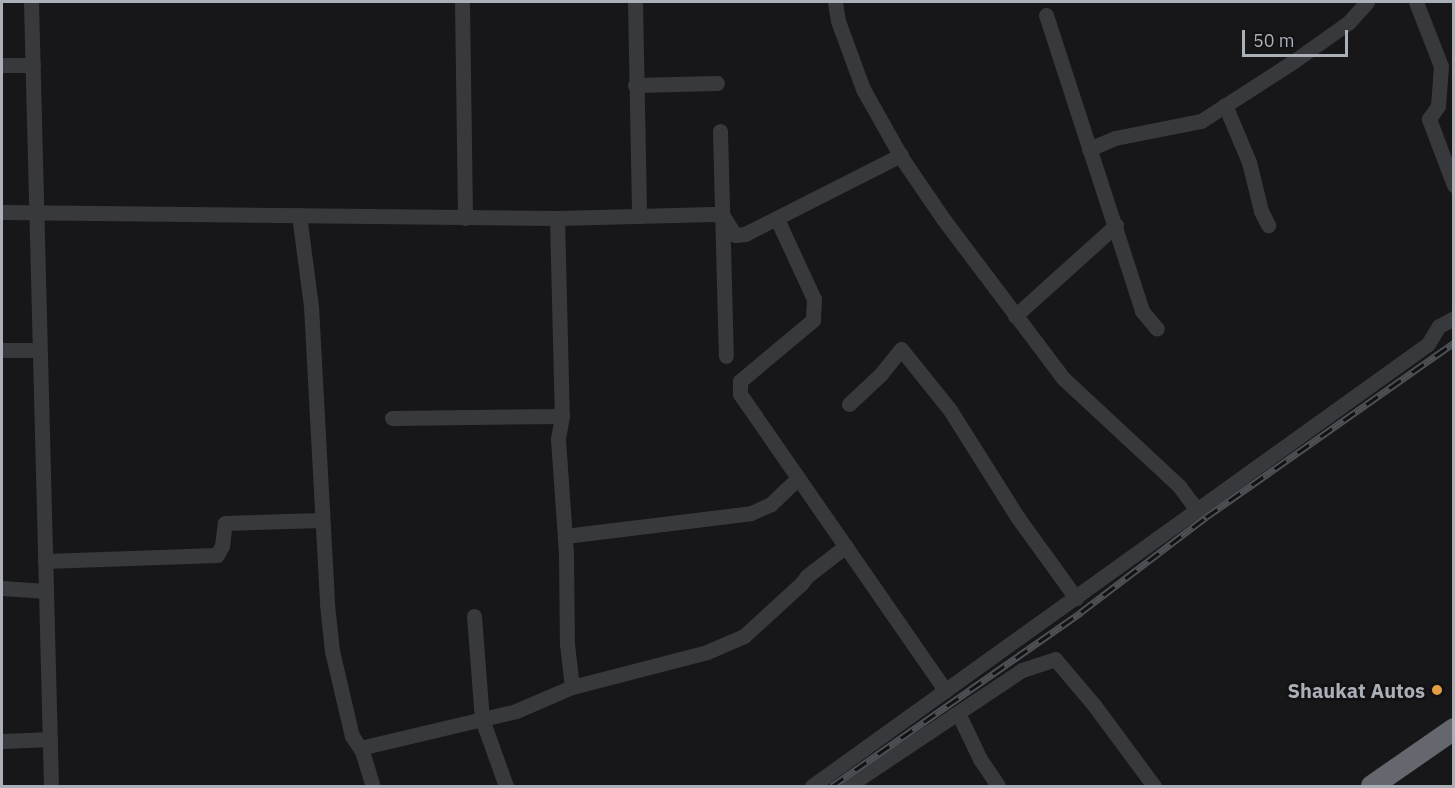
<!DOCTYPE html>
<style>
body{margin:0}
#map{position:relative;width:1455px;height:788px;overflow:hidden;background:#171719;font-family:"IBM Plex Sans",sans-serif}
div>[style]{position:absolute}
.minor>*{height:15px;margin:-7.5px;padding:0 7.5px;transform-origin:7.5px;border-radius:7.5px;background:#38393d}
.highway>*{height:22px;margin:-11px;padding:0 11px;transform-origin:11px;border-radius:11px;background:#64686e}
.rail>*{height:7px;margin-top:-3.5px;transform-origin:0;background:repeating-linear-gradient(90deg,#121214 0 14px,#4d5054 0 28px);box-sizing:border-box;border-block:2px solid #4d5054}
.dots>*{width:16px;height:16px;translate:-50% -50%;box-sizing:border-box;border:3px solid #121214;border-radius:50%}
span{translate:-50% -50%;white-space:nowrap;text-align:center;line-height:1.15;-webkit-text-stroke:5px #121214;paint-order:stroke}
.poi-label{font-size:20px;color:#aaafb8;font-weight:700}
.right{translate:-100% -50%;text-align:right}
.frame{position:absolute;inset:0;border:3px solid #aaafb8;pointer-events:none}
.scale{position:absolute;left:1242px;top:30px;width:106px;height:27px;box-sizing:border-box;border:3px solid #aaafb8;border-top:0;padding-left:8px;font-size:18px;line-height:21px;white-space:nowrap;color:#aaafb8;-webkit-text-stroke:4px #121214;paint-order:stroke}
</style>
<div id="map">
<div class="minor">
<div style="left:31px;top:2px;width:784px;rotate:88.54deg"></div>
<div style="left:462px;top:2px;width:216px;rotate:89.2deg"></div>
<div style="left:635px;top:2px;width:214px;rotate:88.9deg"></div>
<div style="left:835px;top:2px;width:19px;rotate:81deg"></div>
<div style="left:838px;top:21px;width:72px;rotate:69.8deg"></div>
<div style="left:863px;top:89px;width:81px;rotate:60.6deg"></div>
<div style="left:903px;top:160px;width:73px;rotate:55.7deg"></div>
<div style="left:944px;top:220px;width:199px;rotate:53deg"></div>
<div style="left:1064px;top:379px;width:157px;rotate:42.9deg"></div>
<div style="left:1179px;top:486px;width:30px;rotate:53deg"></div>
<div style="left:1416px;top:2px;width:69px;rotate:68.7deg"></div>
<div style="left:1441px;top:66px;width:40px;rotate:94.3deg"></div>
<div style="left:1438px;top:106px;width:16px;rotate:125deg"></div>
<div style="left:1429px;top:119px;width:71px;rotate:69.3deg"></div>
<div style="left:1046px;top:15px;width:311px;rotate:72deg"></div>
<div style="left:1142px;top:311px;width:23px;rotate:50deg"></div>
<div style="left:2px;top:65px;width:31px"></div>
<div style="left:635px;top:85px;width:82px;rotate:-1.4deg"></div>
<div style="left:1225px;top:105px;width:62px;rotate:67.2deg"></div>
<div style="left:1249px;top:162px;width:50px;rotate:76.2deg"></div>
<div style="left:1261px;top:211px;width:16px;rotate:63deg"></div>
<div style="left:720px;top:131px;width:225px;rotate:88.5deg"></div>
<div style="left:1089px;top:149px;width:28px;rotate:-23deg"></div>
<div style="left:1115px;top:138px;width:88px;rotate:-11.2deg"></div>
<div style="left:1201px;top:121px;width:111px;rotate:-32.8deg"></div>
<div style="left:1294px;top:61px;width:67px;rotate:-35.3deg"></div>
<div style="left:1349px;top:22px;width:27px;rotate:-48deg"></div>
<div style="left:2px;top:212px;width:555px;rotate:0.62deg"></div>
<div style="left:557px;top:218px;width:198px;rotate:88.6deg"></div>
<div style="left:562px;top:416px;width:23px;rotate:100deg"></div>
<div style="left:558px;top:439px;width:115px;rotate:86deg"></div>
<div style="left:566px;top:554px;width:90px;rotate:89.4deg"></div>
<div style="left:567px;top:644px;width:43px;rotate:83.4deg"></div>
<div style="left:299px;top:215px;width:92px;rotate:82.5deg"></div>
<div style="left:311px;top:306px;width:298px;rotate:86.9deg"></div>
<div style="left:327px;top:604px;width:47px;rotate:83.9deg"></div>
<div style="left:332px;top:651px;width:87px;rotate:76.8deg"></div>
<div style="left:352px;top:736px;width:18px;rotate:56deg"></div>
<div style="left:362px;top:751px;width:37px;rotate:73deg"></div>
<div style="left:557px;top:218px;width:156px;rotate:-1.5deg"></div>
<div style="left:713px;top:214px;width:10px;rotate:11deg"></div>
<div style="left:723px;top:216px;width:22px;rotate:58deg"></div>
<div style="left:735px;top:235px;width:10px;rotate:-6deg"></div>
<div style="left:745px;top:234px;width:175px;rotate:-26.9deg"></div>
<div style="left:777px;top:219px;width:88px;rotate:65.2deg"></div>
<div style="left:814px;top:299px;width:21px;rotate:93deg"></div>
<div style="left:813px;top:320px;width:95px;rotate:140.1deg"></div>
<div style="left:740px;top:381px;width:13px;rotate:90deg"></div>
<div style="left:740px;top:394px;width:361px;rotate:55.3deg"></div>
<div style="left:1015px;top:316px;width:136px;rotate:-42deg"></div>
<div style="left:2px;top:350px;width:36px"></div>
<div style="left:849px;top:404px;width:42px;rotate:-43.1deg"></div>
<div style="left:880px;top:375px;width:33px;rotate:-51deg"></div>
<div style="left:901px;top:349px;width:78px;rotate:51.2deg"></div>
<div style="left:950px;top:410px;width:128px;rotate:57.8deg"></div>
<div style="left:1018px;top:518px;width:99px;rotate:54.1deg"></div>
<div style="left:392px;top:418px;width:170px;rotate:-0.7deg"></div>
<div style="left:565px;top:536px;width:187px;rotate:-7deg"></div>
<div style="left:751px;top:513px;width:22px;rotate:-24deg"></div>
<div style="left:771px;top:504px;width:37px;rotate:-44deg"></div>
<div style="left:45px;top:561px;width:172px;rotate:-2deg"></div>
<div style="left:217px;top:555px;width:10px;rotate:-61deg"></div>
<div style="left:222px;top:546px;width:23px;rotate:-83deg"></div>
<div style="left:225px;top:523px;width:97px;rotate:-1.8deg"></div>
<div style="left:2px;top:588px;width:44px;rotate:3.9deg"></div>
<div style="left:474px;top:616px;width:103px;rotate:85.6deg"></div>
<div style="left:482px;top:719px;width:71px;rotate:70.3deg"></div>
<div style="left:958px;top:713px;width:51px;rotate:64.4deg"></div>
<div style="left:980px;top:759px;width:32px;rotate:56deg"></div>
<div style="left:2px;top:741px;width:48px;rotate:-2.4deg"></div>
<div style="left:360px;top:748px;width:160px;rotate:-13.3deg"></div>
<div style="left:516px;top:711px;width:61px;rotate:-23.2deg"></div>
<div style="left:572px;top:687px;width:139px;rotate:-14.5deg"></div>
<div style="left:707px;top:652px;width:40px;rotate:-23.4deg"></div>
<div style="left:744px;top:636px;width:77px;rotate:-42.4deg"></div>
<div style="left:801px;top:584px;width:10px;rotate:-53deg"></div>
<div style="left:807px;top:576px;width:49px;rotate:-37.6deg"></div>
<div style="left:812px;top:786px;width:758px;rotate:-35.66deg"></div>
<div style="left:1428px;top:344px;width:21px;rotate:-59deg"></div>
<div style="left:1439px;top:326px;width:17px;rotate:-28deg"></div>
<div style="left:848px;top:786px;width:209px;rotate:-33.7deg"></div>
<div style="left:1022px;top:670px;width:35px;rotate:-18deg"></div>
<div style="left:1055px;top:659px;width:60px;rotate:49.7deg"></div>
<div style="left:1094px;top:705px;width:101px;rotate:53.5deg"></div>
</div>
<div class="highway">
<div style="left:1372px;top:786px;width:100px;rotate:-34.8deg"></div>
</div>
<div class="rail">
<div style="left:832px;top:786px;width:304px;rotate:-34.9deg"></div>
<div style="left:1081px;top:612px;width:157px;rotate:-37.2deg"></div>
<div style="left:1206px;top:517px;width:303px;rotate:-35.1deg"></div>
</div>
<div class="dots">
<div style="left:1437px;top:690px;background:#e69e42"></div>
</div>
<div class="poi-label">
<span class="right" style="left:1425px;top:690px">Shaukat Autos</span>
</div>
<div class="frame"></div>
<div class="scale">50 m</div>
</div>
